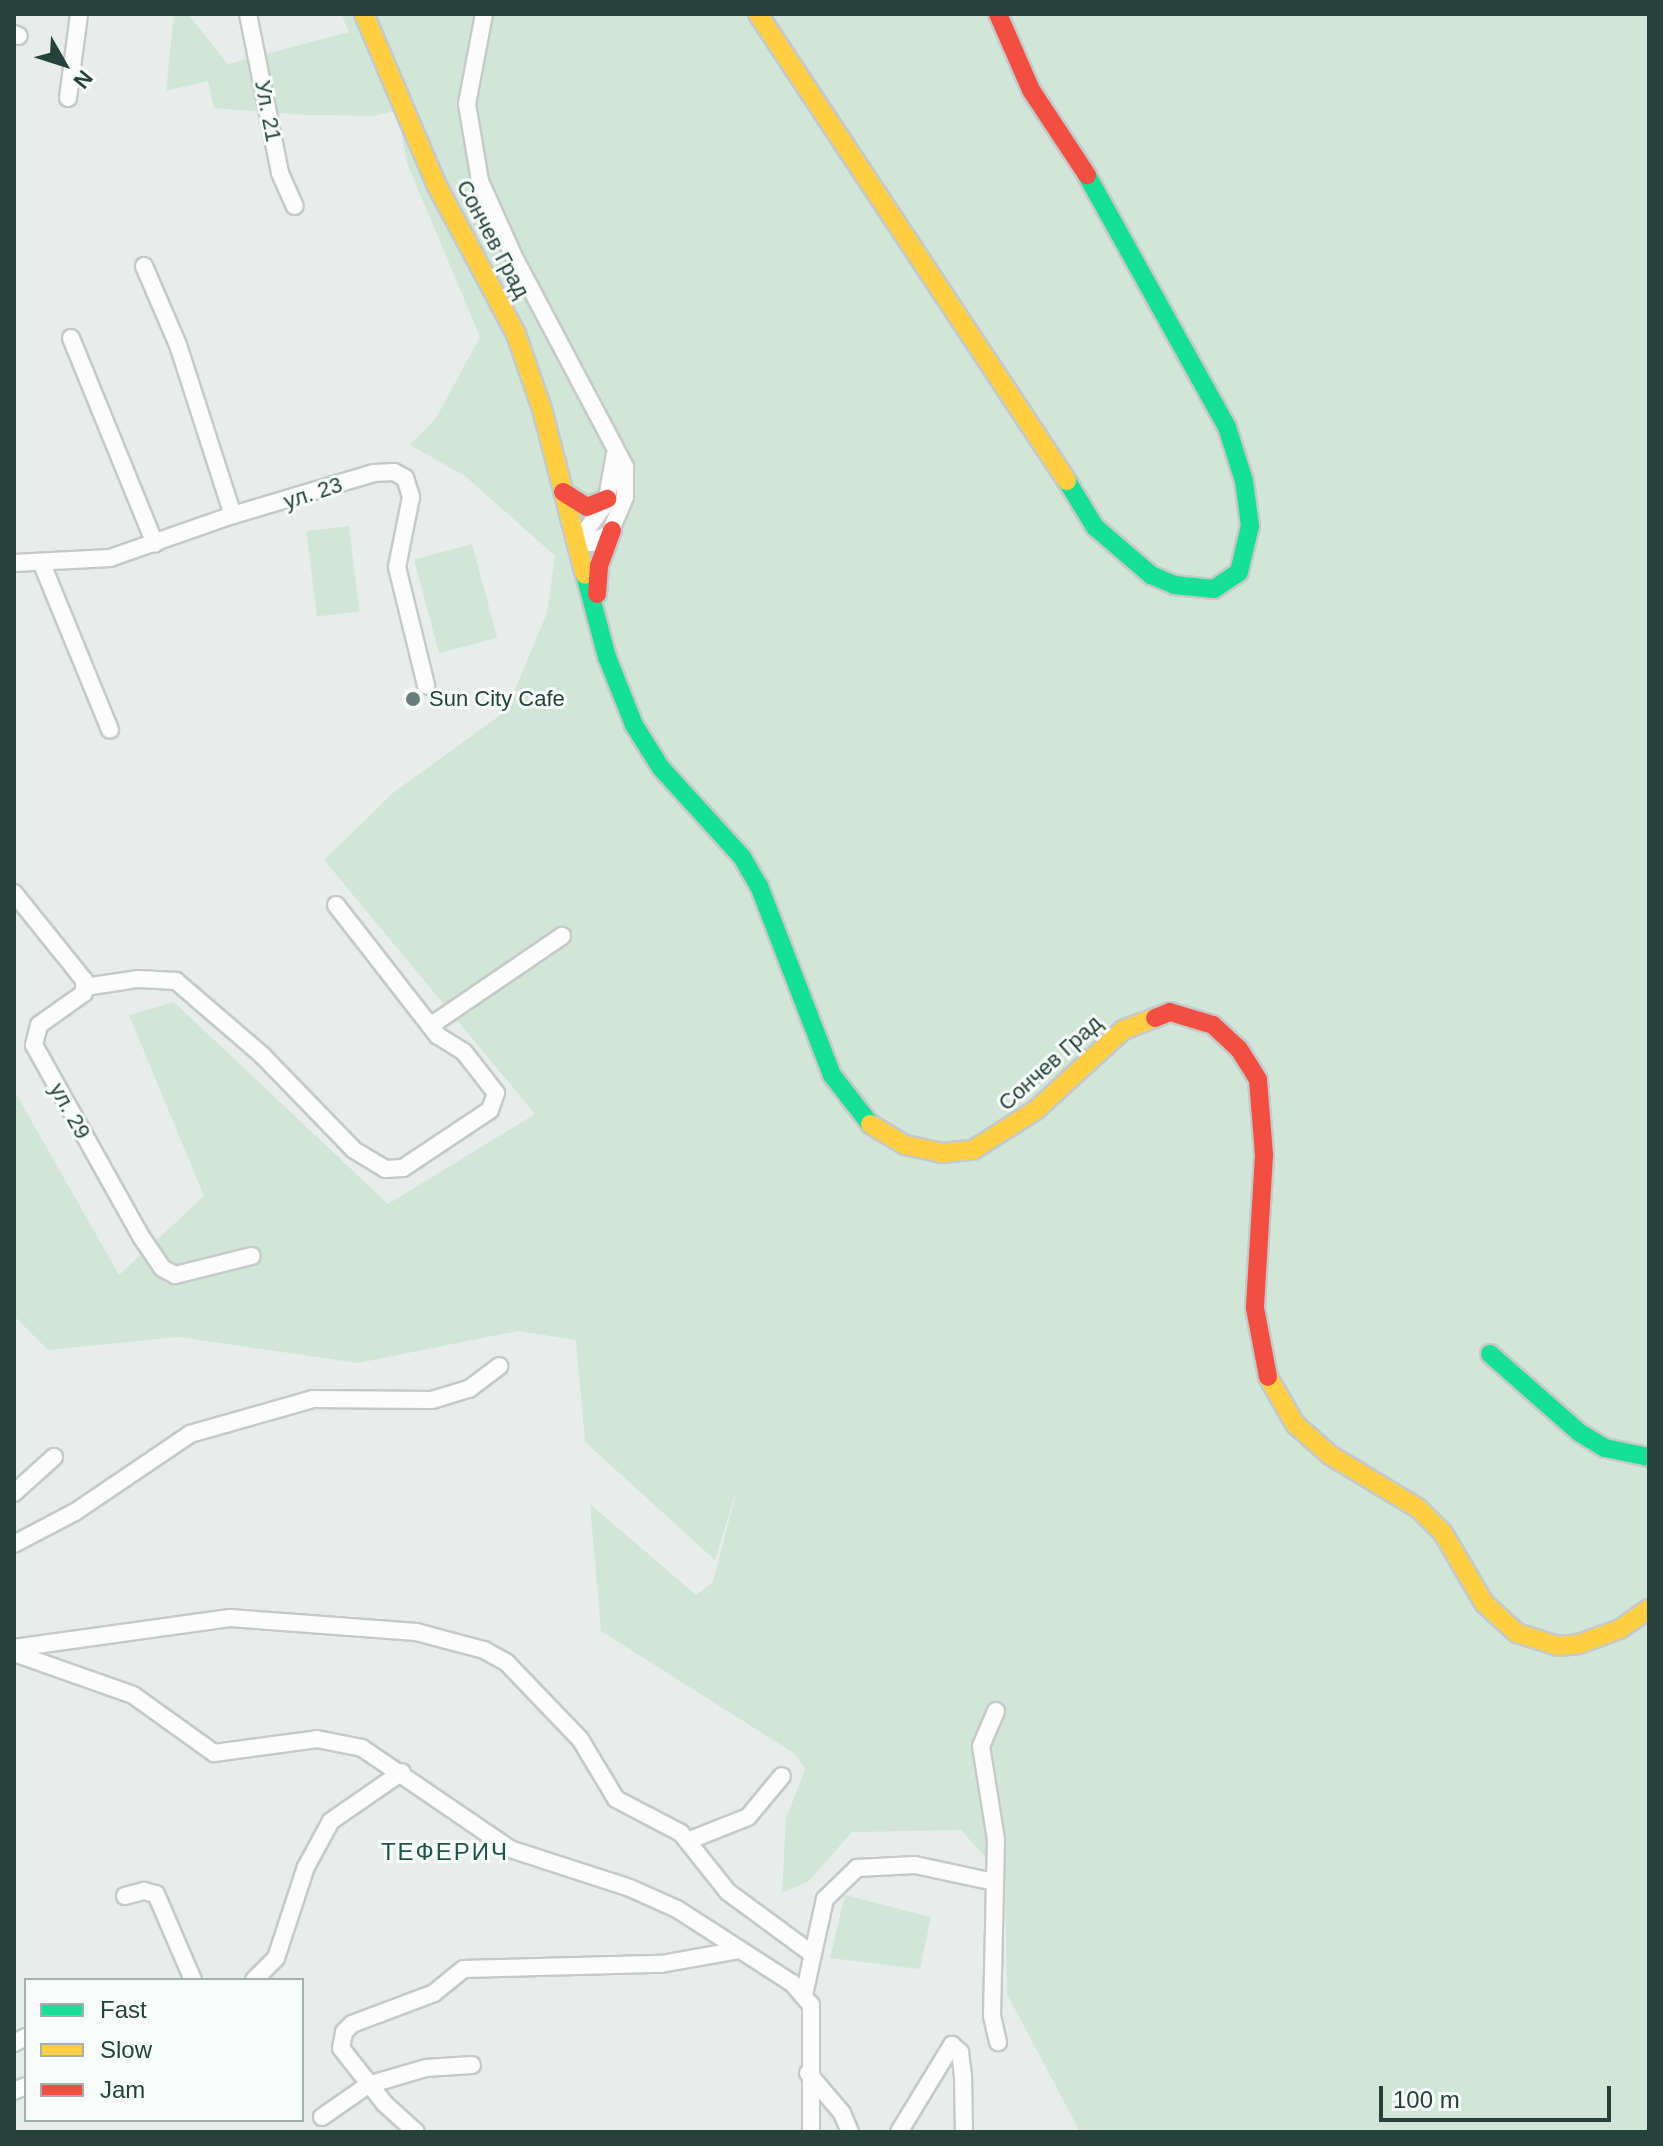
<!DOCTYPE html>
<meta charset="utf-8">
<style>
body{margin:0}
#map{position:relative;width:1663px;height:2146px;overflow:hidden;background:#e8edeb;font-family:Helvetica,sans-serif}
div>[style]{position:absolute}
.green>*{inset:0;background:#d1e6d8;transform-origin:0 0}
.roads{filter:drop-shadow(2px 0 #c5cac8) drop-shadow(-2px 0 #c5cac8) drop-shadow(0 2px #c5cac8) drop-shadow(0 -2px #c5cac8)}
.street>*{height:16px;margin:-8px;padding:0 8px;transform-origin:8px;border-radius:8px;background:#fcfcfc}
.fast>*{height:18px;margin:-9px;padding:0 9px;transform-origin:9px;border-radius:9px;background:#16e098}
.slow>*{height:18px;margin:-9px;padding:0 9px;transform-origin:9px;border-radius:9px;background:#ffcf43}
.jam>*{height:18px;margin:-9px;padding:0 9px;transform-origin:9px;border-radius:9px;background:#f24e42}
.dots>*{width:22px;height:22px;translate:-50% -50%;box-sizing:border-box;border:4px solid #f7fbf9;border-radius:50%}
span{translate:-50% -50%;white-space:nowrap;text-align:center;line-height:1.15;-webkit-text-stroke:6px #f7fbf9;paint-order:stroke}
.street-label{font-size:22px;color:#24423a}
.poi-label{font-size:22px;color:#24423a}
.left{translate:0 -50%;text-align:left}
.neighbourhood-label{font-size:24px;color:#1f5548;letter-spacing:2px}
.frame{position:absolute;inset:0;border:16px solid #24423a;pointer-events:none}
.legend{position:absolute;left:24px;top:1978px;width:280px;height:144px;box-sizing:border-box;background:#f7fbf9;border:2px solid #a3b1ad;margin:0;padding:10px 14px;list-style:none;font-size:24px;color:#24423a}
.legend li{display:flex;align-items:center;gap:16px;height:40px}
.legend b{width:40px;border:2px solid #a3b1ad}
.north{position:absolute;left:24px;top:24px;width:80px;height:80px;-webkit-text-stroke:6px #f7fbf9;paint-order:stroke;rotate:129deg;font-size:22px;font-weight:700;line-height:32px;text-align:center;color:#24423a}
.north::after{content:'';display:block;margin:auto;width:28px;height:36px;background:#24423a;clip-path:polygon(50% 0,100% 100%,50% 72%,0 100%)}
.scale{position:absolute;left:1379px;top:2086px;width:232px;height:36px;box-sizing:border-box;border:4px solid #24423a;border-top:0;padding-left:10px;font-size:24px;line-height:28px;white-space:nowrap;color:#24423a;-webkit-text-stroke:6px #f7fbf9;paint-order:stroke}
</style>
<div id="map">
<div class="green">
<div style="clip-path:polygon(174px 14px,188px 14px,228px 64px,349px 32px,341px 14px,1649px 14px,1649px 2132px,1080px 2132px,1007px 1994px,1005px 1879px,961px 1830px,852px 1832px,809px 1881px,782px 1893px,786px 1819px,805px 1769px,795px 1754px,601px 1631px,590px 1504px,696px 1595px,713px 1582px,739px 1482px,715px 1560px,585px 1442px,576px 1340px,518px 1331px,358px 1363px,178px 1337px,48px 1350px,14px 1316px,14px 1090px,119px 1275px,204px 1196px,129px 1015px,174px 1002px,388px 1204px,535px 1114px,324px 860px,394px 792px,506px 711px,547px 613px,555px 556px,465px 476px,410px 445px,436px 418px,480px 337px,407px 163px,397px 111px,373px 116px,305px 115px,214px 108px,208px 81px,166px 91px)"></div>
<div style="left:349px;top:526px;width:86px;height:43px;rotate:83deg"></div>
<div style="left:472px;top:544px;width:97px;height:60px;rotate:75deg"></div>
<div style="clip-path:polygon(845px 1895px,931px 1917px,920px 1969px,830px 1958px)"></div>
</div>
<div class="roads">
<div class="street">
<div style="left:248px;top:14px;width:162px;rotate:78.6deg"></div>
<div style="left:280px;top:173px;width:36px;rotate:66deg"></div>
<div style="left:484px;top:14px;width:92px;rotate:100.7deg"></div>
<div style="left:467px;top:104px;width:78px;rotate:80.4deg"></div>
<div style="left:480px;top:181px;width:83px;rotate:65.9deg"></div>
<div style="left:514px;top:257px;width:238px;rotate:62.1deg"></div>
<div style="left:625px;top:467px;width:30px;rotate:90deg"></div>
<div style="left:625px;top:497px;width:39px;rotate:113deg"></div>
<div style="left:610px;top:533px;width:21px;rotate:152deg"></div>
<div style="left:591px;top:543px;width:18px;rotate:-161deg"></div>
<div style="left:14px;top:34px;width:5px;rotate:22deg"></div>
<div style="left:68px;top:98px;width:85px;rotate:-82.5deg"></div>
<div style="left:144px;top:266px;width:86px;rotate:66.7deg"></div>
<div style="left:178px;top:345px;width:179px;rotate:72.1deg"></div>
<div style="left:71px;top:338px;width:222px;rotate:67.8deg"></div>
<div style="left:574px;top:537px;width:12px;rotate:-24deg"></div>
<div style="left:585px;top:532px;width:36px;rotate:-54deg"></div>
<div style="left:606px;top:503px;width:50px;rotate:-79.6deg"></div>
<div style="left:14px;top:563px;width:96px;rotate:-3deg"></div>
<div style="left:110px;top:558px;width:130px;rotate:-19.3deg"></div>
<div style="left:233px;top:515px;width:147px;rotate:-16.6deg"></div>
<div style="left:374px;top:473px;width:20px;rotate:-3deg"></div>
<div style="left:394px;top:472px;width:13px;rotate:29deg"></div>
<div style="left:405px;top:478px;width:20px;rotate:72deg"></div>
<div style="left:411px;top:497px;width:71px;rotate:101.3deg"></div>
<div style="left:397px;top:567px;width:122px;rotate:76.2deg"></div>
<div style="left:42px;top:564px;width:179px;rotate:67.7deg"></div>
<div style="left:14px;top:893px;width:112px;rotate:51.2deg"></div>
<div style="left:84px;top:980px;width:13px;rotate:90deg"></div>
<div style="left:84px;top:993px;width:55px;rotate:144.6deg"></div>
<div style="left:39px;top:1025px;width:21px;rotate:104deg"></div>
<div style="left:34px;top:1045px;width:221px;rotate:60.8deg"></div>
<div style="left:142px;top:1238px;width:36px;rotate:56deg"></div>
<div style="left:162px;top:1268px;width:15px;rotate:28deg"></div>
<div style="left:175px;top:1275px;width:79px;rotate:-13.9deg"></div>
<div style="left:85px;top:987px;width:54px;rotate:-8.6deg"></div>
<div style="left:138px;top:979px;width:38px;rotate:3deg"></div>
<div style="left:176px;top:981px;width:113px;rotate:40.7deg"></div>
<div style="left:262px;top:1055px;width:132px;rotate:45.9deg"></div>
<div style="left:354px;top:1150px;width:37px;rotate:31deg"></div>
<div style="left:386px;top:1169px;width:17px;rotate:-3deg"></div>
<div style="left:403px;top:1168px;width:105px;rotate:-33.7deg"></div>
<div style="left:490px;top:1110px;width:18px;rotate:-71deg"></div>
<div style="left:496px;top:1093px;width:52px;rotate:-128deg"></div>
<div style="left:464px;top:1052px;width:31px;rotate:-148deg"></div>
<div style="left:438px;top:1036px;width:166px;rotate:-127.9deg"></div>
<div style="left:430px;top:1026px;width:160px;rotate:-34.3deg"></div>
<div style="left:14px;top:1493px;width:54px;rotate:-42deg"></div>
<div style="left:14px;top:1544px;width:69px;rotate:-27.7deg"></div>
<div style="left:75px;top:1512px;width:139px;rotate:-34.1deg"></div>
<div style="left:190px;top:1434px;width:128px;rotate:-15.9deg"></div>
<div style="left:313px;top:1399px;width:119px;rotate:0.5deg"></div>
<div style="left:432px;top:1400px;width:39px;rotate:-17deg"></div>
<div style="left:469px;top:1389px;width:38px;rotate:-37deg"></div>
<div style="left:14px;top:1648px;width:218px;rotate:-7.9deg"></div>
<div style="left:230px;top:1618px;width:187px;rotate:4.3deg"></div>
<div style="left:416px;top:1632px;width:70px;rotate:14.8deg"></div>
<div style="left:484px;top:1650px;width:26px;rotate:29deg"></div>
<div style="left:507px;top:1663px;width:105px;rotate:46.2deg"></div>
<div style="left:580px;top:1739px;width:70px;rotate:59deg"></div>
<div style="left:616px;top:1799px;width:73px;rotate:27.6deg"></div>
<div style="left:681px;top:1833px;width:75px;rotate:51.5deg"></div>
<div style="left:728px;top:1892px;width:103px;rotate:36.3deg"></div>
<div style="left:14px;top:1653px;width:126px;rotate:19.4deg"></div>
<div style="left:133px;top:1695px;width:100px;rotate:35.6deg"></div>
<div style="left:214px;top:1753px;width:104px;rotate:-7.7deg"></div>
<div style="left:317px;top:1739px;width:46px;rotate:11.3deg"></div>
<div style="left:362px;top:1748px;width:179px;rotate:34.3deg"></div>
<div style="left:510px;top:1849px;width:126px;rotate:18deg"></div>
<div style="left:630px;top:1888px;width:51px;rotate:24.1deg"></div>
<div style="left:677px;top:1909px;width:137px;rotate:32.8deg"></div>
<div style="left:792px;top:1983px;width:29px;rotate:49deg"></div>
<div style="left:811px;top:2005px;width:127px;rotate:90deg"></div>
<div style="left:996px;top:1711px;width:38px;rotate:113deg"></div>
<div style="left:981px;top:1746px;width:95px;rotate:80.9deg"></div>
<div style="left:996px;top:1840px;width:176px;rotate:91.3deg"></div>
<div style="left:992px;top:2016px;width:27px;rotate:77deg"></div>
<div style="left:690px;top:1840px;width:62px;rotate:-21.6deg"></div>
<div style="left:748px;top:1817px;width:53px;rotate:-50.3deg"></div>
<div style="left:125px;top:1896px;width:20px;rotate:-15deg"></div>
<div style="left:144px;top:1891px;width:12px;rotate:14deg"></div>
<div style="left:156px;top:1894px;width:94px;rotate:66.7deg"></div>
<div style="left:254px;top:1980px;width:31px;rotate:-45deg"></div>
<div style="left:276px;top:1958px;width:96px;rotate:-71.8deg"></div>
<div style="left:306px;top:1867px;width:52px;rotate:-61.5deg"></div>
<div style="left:331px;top:1821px;width:86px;rotate:-34.6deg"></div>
<div style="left:804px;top:1995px;width:98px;rotate:-77.7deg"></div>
<div style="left:825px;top:1899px;width:45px;rotate:-44.1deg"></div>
<div style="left:857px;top:1868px;width:58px;rotate:-3deg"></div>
<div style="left:915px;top:1865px;width:81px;rotate:12.1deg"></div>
<div style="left:14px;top:2043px;width:13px;rotate:-27deg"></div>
<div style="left:808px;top:2073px;width:52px;rotate:49.6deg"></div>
<div style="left:842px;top:2113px;width:21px;rotate:67deg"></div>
<div style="left:14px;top:2091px;width:13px;rotate:-23deg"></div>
<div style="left:322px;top:2117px;width:56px;rotate:-34.8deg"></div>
<div style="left:368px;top:2085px;width:60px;rotate:-16.3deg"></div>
<div style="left:426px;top:2068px;width:46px;rotate:-3.7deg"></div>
<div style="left:416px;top:2132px;width:42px;rotate:-137.9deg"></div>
<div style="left:385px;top:2104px;width:71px;rotate:-128.2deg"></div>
<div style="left:341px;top:2048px;width:16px;rotate:-79deg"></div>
<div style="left:344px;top:2032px;width:11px;rotate:-45deg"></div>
<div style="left:352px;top:2024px;width:88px;rotate:-20.7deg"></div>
<div style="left:434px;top:1993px;width:38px;rotate:-39deg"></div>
<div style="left:464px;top:1969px;width:197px;rotate:-1.5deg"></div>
<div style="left:661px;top:1964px;width:79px;rotate:-10.2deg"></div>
<div style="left:899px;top:2132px;width:102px;rotate:-58.7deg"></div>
<div style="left:952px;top:2045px;width:11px;rotate:41deg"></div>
<div style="left:960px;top:2052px;width:24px;rotate:83deg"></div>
<div style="left:963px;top:2076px;width:56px;rotate:89deg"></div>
</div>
<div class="fast">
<div style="left:1067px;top:481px;width:54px;rotate:58.7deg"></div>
<div style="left:1095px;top:527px;width:74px;rotate:40.6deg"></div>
<div style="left:1151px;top:575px;width:25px;rotate:23deg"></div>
<div style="left:1174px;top:585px;width:40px;rotate:5.7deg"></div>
<div style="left:1214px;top:589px;width:30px;rotate:-34deg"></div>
<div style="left:1239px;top:572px;width:47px;rotate:-76.6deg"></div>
<div style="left:1250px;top:526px;width:45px;rotate:-97.6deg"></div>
<div style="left:1244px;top:481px;width:57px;rotate:-107.5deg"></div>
<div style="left:1227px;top:427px;width:288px;rotate:-119.1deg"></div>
<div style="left:585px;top:575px;width:85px;rotate:75deg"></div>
<div style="left:607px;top:657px;width:73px;rotate:68.3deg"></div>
<div style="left:634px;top:725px;width:51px;rotate:57.9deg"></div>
<div style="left:661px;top:768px;width:120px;rotate:47.7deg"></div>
<div style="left:742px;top:857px;width:34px;rotate:60deg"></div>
<div style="left:759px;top:886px;width:203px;rotate:68.9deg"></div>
<div style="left:832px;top:1075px;width:62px;rotate:52.2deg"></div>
<div style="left:1490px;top:1354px;width:120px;rotate:41.3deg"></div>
<div style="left:1580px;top:1433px;width:29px;rotate:31deg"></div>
<div style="left:1605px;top:1448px;width:45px;rotate:11.6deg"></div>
</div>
<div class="slow">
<div style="left:364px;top:14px;width:185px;rotate:67deg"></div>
<div style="left:436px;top:184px;width:170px;rotate:61.9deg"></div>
<div style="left:516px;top:334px;width:79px;rotate:70.9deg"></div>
<div style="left:542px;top:409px;width:171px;rotate:75.5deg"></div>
<div style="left:758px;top:14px;width:560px;rotate:56.51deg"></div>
<div style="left:870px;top:1124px;width:41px;rotate:31deg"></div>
<div style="left:905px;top:1145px;width:38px;rotate:12deg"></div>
<div style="left:942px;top:1153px;width:31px;rotate:-6deg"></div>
<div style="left:973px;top:1150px;width:76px;rotate:-32.6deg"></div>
<div style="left:1037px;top:1109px;width:117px;rotate:-42.6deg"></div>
<div style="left:1123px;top:1030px;width:34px;rotate:-21deg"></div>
<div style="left:1268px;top:1377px;width:54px;rotate:60.1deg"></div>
<div style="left:1295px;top:1424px;width:47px;rotate:41.5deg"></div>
<div style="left:1330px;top:1455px;width:103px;rotate:31.1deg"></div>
<div style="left:1418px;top:1508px;width:35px;rotate:45deg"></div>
<div style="left:1443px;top:1533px;width:81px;rotate:59.6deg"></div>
<div style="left:1484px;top:1603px;width:45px;rotate:42.3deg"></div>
<div style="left:1517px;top:1633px;width:43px;rotate:17.6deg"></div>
<div style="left:1558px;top:1646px;width:21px;rotate:-5deg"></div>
<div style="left:1579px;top:1644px;width:44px;rotate:-20.1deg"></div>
<div style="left:1620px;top:1629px;width:35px;rotate:-35deg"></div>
</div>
<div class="jam">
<div style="left:998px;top:14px;width:83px;rotate:66.5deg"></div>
<div style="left:1031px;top:90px;width:102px;rotate:56.6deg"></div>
<div style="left:563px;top:492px;width:28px;rotate:32deg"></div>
<div style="left:587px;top:507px;width:22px;rotate:-22deg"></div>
<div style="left:597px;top:594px;width:28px;rotate:-86deg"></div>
<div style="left:599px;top:566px;width:38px;rotate:-70deg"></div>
<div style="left:1155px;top:1018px;width:16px;rotate:-22deg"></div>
<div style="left:1170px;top:1012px;width:45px;rotate:16.8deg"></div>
<div style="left:1213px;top:1025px;width:35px;rotate:43deg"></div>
<div style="left:1239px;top:1049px;width:36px;rotate:58deg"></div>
<div style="left:1258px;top:1080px;width:75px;rotate:85.4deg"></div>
<div style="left:1264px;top:1155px;width:153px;rotate:93.4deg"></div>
<div style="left:1255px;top:1308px;width:70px;rotate:79.3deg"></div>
</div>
</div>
<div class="dots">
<div style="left:413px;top:699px;background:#697e78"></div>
</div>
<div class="street-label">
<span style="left:268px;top:111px;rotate:79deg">Ул. 21</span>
<span style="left:493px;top:239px;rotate:62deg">Сончев Град</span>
<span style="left:313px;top:493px;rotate:-18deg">ул. 23</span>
<span style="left:1050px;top:1063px;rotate:-42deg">Сончев Град</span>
<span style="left:70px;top:1111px;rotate:61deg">ул. 29</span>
</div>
<div class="poi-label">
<span class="left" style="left:429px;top:699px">Sun City Cafe</span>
</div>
<div class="neighbourhood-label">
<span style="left:445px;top:1852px">ТЕФЕРИЧ</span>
</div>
<div class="frame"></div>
<ul class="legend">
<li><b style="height:10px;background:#16e098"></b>Fast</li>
<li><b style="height:10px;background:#ffcf43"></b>Slow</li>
<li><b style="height:10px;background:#f24e42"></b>Jam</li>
</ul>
<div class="north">N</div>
<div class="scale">100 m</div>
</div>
